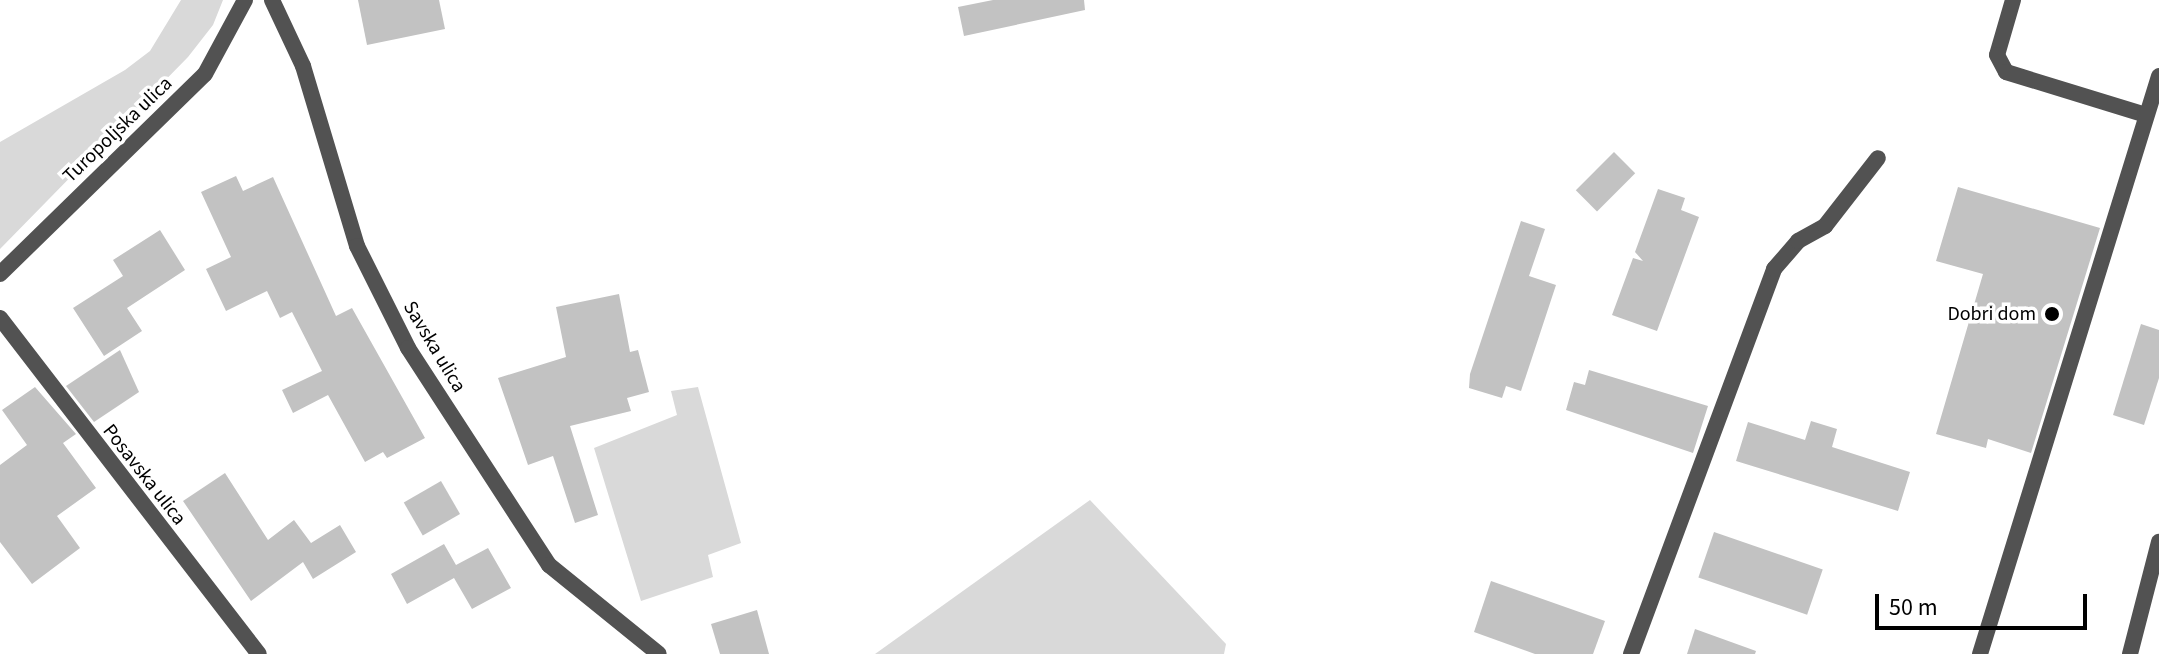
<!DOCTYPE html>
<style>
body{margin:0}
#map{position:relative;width:2159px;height:654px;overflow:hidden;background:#fff;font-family:"Source Sans 3",sans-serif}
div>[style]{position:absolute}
.green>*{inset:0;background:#d9d9d9}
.building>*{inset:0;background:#c2c2c2;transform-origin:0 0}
.lane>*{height:16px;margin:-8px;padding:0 8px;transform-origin:8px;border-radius:8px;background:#525252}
.street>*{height:16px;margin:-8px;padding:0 8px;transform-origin:8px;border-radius:8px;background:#525252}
.dots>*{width:22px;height:22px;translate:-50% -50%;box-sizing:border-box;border:4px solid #fff;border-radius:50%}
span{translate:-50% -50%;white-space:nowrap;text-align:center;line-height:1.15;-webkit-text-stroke:7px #fff;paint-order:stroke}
.street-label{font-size:20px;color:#000}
.poi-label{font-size:20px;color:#000}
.right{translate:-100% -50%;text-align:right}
.scale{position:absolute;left:1875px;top:594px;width:212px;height:36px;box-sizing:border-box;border:4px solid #000;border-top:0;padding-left:10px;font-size:24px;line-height:28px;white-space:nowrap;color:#000;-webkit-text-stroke:6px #fff;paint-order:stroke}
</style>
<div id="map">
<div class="green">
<div style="clip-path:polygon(181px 0,223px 0,213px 25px,188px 57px,0 249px,0 142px,125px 70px,150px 51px)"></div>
<div style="clip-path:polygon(698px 387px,741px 543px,708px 555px,713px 577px,641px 601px,594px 448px,677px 415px,671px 391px)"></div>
<div style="clip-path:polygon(1090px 500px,1226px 644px,1224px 654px,875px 654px)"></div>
</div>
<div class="building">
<div style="clip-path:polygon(358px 0,439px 0,445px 29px,367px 45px)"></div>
<div style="clip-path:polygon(993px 0,1084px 0,1085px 10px,964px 36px,958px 7px)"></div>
<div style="left:1614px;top:152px;width:30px;height:54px;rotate:45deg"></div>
<div style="clip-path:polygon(236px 176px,243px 191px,273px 177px,336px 316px,352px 308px,425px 438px,387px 458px,383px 452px,365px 462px,328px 395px,293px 413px,282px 390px,322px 371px,292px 312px,280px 318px,267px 291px,226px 311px,206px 269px,231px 257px,201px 192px)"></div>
<div style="clip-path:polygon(1958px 187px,2100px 228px,2031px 453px,1988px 439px,1986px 448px,1936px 434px,1983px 274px,1936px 261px)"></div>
<div style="clip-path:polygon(1658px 189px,1685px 198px,1681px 210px,1699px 217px,1657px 331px,1612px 315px,1633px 258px,1643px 261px,1635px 252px)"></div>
<div style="clip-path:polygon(1521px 221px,1545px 229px,1529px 276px,1556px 285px,1521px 391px,1506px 386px,1502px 398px,1469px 388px,1470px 374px)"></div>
<div style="clip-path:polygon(160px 230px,185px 270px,127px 308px,142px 331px,104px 356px,73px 308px,123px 276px,113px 260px)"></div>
<div style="clip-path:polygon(619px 294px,630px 352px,638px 350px,649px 392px,627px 398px,631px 411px,570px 426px,598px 515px,575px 523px,553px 456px,528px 465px,498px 378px,566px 357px,556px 307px)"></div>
<div style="clip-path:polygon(2141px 324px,2159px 330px,2159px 378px,2144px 425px,2113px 415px)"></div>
<div style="clip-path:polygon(120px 350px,139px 392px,94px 422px,66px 386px)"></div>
<div style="clip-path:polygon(1589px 370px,1708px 406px,1693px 453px,1566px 410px,1574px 382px,1585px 385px)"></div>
<div style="clip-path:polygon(35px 387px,76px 434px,63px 443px,96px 488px,57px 516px,80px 548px,32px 584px,0 542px,0 465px,27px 445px,2px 410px)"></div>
<div style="clip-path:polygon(1811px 421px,1837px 429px,1832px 447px,1910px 472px,1898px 511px,1736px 461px,1748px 422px,1805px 440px)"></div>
<div style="clip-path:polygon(225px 473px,268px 540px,294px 520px,311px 543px,340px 525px,356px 552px,313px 579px,303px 562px,251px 601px,183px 501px)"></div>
<div style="left:441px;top:481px;width:38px;height:43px;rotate:60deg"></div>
<div style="left:1714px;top:532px;width:115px;height:48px;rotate:19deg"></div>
<div style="clip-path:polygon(444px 544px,456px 565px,488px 548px,511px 588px,472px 609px,454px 578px,407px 604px,391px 574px)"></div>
<div style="clip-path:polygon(1491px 581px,1605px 621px,1593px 654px,1535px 654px,1474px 632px)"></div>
<div style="clip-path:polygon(757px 610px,769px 654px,720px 654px,711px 624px)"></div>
<div style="clip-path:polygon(1695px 629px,1756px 651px,1755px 654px,1687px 654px)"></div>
</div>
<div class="lane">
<div style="left:2013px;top:0;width:57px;rotate:106.2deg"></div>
<div style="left:1997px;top:55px;width:19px;rotate:62deg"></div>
<div style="left:2006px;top:72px;width:146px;rotate:17.1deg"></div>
<div style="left:1631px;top:654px;width:411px;rotate:-69.6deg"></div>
<div style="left:1774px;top:269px;width:37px;rotate:-49deg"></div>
<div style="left:1798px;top:241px;width:31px;rotate:-29deg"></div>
<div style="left:1825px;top:226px;width:86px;rotate:-52.1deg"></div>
<div style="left:1980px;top:654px;width:605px;rotate:-72.79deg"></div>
<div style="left:2130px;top:654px;width:116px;rotate:-75.5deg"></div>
</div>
<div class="street">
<div style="left:272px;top:0;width:73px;rotate:64.8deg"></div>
<div style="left:303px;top:66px;width:188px;rotate:73.3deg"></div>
<div style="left:357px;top:246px;width:114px;rotate:63.4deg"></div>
<div style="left:408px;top:348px;width:259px;rotate:57deg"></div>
<div style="left:549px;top:565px;width:141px;rotate:39deg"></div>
<div style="left:0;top:274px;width:286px;rotate:-44.3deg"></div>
<div style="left:205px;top:74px;width:84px;rotate:-61.6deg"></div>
<div style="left:0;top:318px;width:424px;rotate:52.4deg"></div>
</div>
<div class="dots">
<div style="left:2052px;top:314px;background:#000"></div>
</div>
<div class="street-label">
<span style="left:118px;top:130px;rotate:-44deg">Turopoljska ulica</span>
<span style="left:434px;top:347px;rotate:59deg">Savska ulica</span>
<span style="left:144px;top:475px;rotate:52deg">Posavska ulica</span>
</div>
<div class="poi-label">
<span class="right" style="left:2036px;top:314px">Dobri dom</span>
</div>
<div class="scale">50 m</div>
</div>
